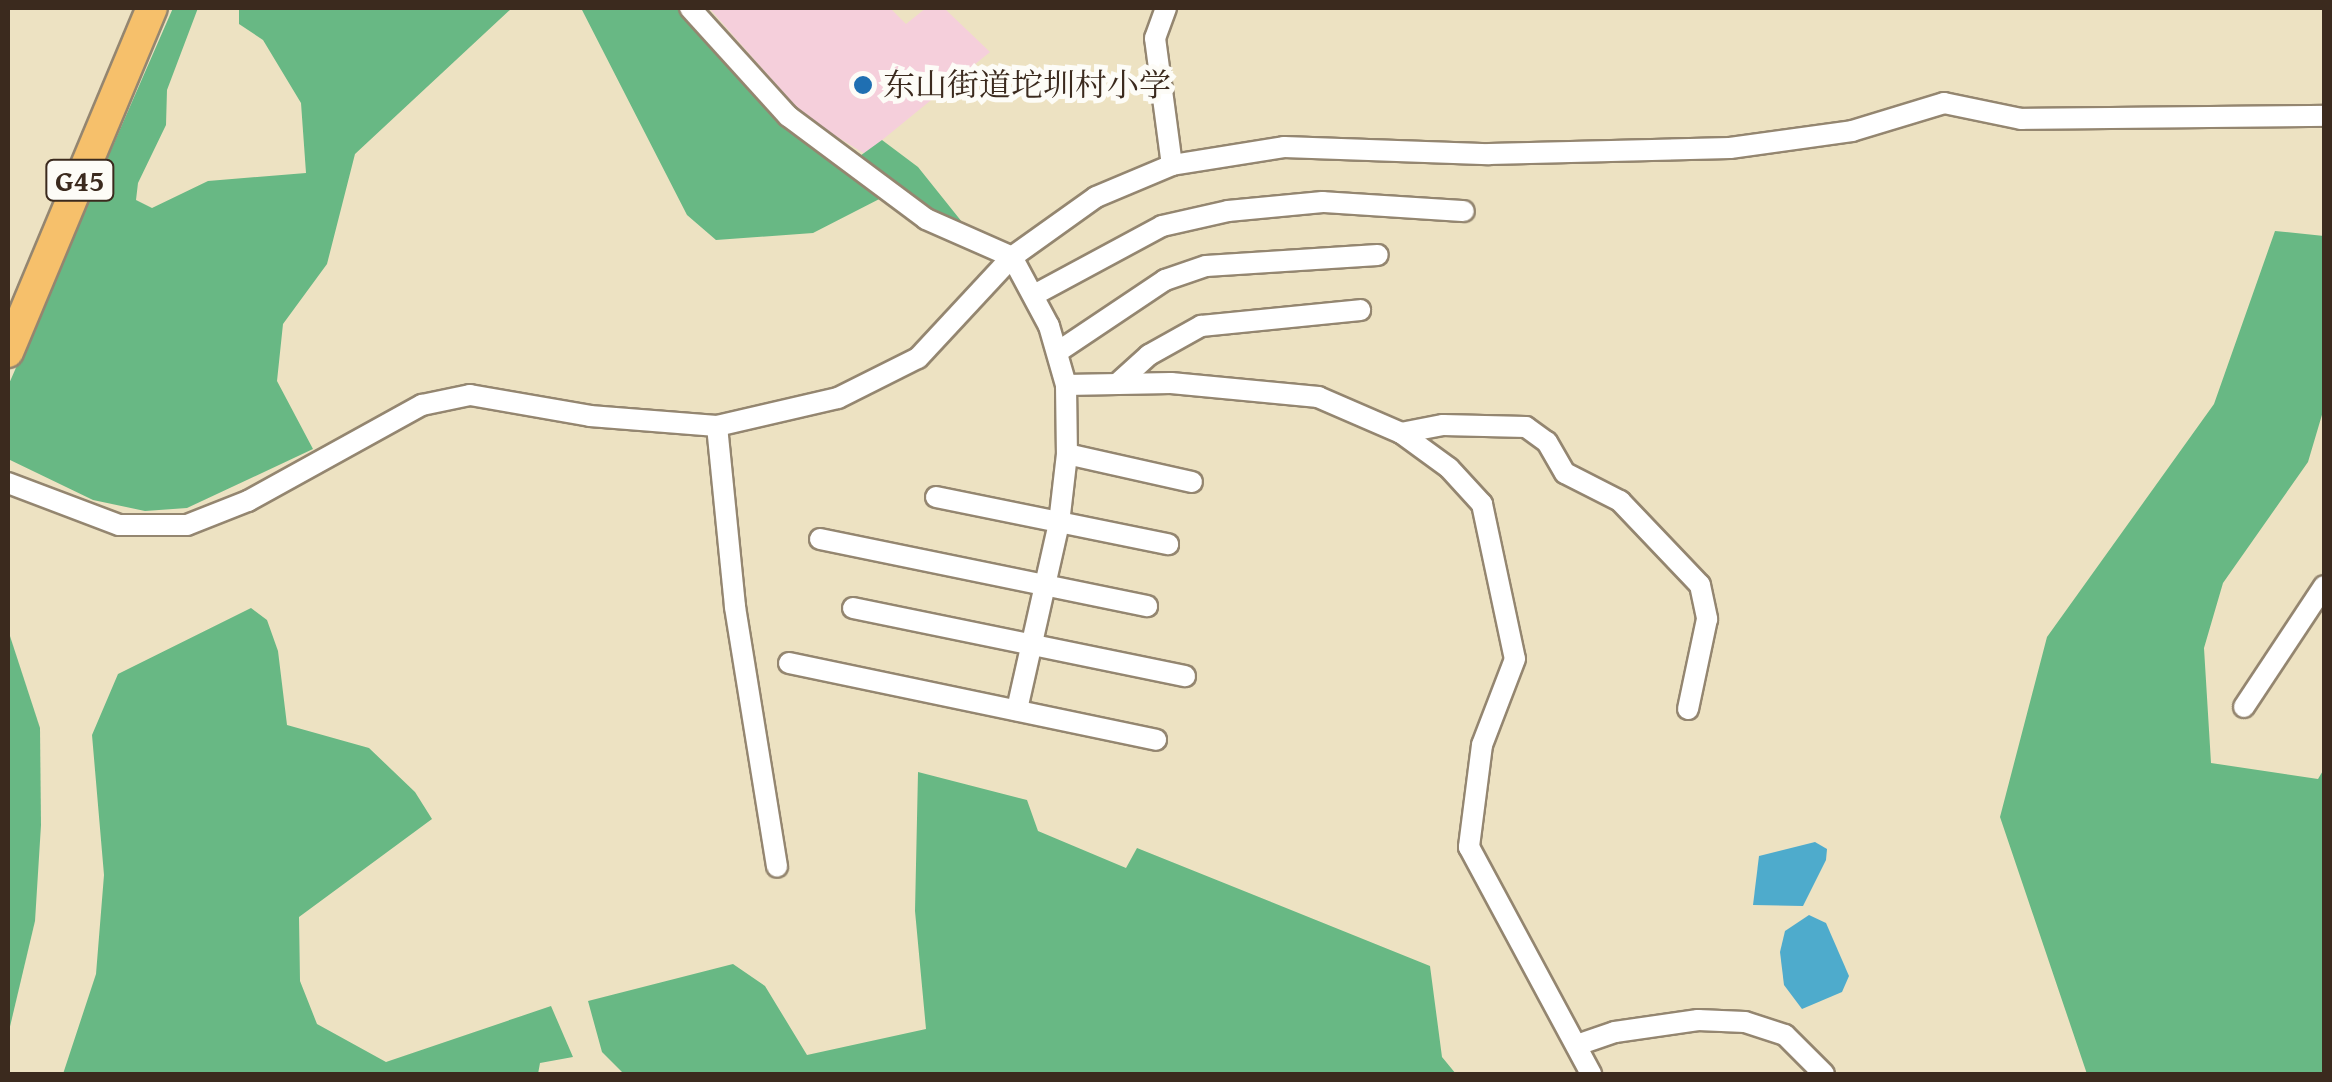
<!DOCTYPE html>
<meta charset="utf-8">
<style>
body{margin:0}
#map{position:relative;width:2332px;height:1082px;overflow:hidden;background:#ede2c2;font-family:"Gentium Book Plus","Noto Serif SC",serif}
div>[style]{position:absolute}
.built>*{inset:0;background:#f5cfdb}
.forest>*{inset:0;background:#68b884}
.water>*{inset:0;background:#4eabcc}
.roads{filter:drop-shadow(2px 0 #948670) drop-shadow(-2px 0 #948670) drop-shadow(0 2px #948670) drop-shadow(0 -2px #948670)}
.minor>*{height:20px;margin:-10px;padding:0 10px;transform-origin:10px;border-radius:10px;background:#fff}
.highway>*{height:30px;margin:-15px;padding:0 15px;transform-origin:15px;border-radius:15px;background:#f6c06b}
.dots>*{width:28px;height:28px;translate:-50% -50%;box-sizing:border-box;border:5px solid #fdfcf7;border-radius:50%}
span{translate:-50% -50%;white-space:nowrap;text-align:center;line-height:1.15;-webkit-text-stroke:10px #fdfcf7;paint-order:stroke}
.shield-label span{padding:2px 8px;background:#fdfcf7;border:2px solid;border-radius:8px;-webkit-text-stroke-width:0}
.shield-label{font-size:30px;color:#3b2a1e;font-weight:700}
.poi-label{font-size:32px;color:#3b2a1e}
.left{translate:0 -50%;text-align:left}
.frame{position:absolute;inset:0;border:10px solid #3b2a1e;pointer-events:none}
</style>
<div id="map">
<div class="built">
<div style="clip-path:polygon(709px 8px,890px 8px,906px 24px,926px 8px,944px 8px,990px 52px,865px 154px,805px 117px)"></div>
</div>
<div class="forest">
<div style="clip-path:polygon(173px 8px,198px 8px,167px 90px,166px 125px,138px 183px,136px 200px,152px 208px,208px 181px,306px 173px,301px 103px,263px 40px,239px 24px,239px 8px,512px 8px,355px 154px,327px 264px,283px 324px,277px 381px,313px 449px,187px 508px,145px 511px,93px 500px,8px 459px,8px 386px)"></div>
<div style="clip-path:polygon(581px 8px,690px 8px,752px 83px,853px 161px,882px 140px,918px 167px,970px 232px,893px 192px,813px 233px,716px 240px,687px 215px)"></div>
<div style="clip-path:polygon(2275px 231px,2324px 236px,2324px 408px,2308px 462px,2223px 583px,2204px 648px,2211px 763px,2318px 779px,2324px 769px,2324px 1074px,2087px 1074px,2000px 817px,2047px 637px,2214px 404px)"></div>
<div style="clip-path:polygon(251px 608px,267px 620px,278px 651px,287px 725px,369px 748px,415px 792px,432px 819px,299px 917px,300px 981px,317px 1024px,386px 1062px,551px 1006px,573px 1057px,540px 1063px,538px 1074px,63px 1074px,96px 974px,104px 875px,92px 735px,118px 674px)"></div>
<div style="clip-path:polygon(8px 630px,40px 728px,41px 825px,35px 921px,8px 1035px)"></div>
<div style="clip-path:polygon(918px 772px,1027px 800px,1038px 831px,1126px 868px,1137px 848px,1430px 966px,1442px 1057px,1456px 1074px,624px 1074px,602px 1052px,588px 1001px,733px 964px,765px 986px,807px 1055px,926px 1029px,915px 911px)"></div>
</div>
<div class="water">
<div style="clip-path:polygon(1815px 842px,1827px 849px,1826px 860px,1803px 906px,1753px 905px,1759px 856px)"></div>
<div style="clip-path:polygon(1809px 915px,1826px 923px,1849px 976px,1842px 992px,1802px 1009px,1784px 985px,1780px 952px,1785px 931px)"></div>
</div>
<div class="roads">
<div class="minor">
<div style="left:690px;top:8px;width:146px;rotate:47.8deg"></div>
<div style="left:788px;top:116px;width:172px;rotate:36.7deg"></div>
<div style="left:926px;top:219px;width:94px;rotate:23.8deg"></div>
<div style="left:1012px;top:257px;width:78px;rotate:61.8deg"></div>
<div style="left:1049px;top:326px;width:61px;rotate:73.9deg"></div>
<div style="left:1066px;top:385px;width:69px;rotate:89.2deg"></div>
<div style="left:1067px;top:454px;width:69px;rotate:96.6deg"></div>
<div style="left:1059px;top:523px;width:192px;rotate:102.7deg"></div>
<div style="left:1166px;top:8px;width:32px;rotate:110deg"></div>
<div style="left:1155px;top:38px;width:128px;rotate:82.4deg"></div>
<div style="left:1034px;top:295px;width:145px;rotate:-28.3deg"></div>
<div style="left:1162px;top:226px;width:68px;rotate:-12.8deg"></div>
<div style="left:1228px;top:211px;width:95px;rotate:-5.4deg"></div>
<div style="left:1323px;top:202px;width:141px;rotate:3.7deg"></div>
<div style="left:1059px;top:351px;width:128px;rotate:-33.8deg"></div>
<div style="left:1165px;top:280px;width:43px;rotate:-18.9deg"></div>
<div style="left:1206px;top:266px;width:172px;rotate:-3.7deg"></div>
<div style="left:1117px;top:384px;width:43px;rotate:-42.2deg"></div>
<div style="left:1149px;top:355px;width:60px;rotate:-29.1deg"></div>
<div style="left:1201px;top:326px;width:160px;rotate:-5.7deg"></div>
<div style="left:1066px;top:385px;width:105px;rotate:-1.1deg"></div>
<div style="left:1171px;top:383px;width:148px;rotate:5.4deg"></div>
<div style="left:1318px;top:397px;width:90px;rotate:23.4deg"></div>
<div style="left:1401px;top:433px;width:59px;rotate:36.1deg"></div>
<div style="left:1449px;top:468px;width:49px;rotate:47.5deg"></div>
<div style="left:1482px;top:504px;width:158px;rotate:78deg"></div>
<div style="left:1515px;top:659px;width:92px;rotate:111deg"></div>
<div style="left:1482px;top:745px;width:103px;rotate:97.3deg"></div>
<div style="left:1469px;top:847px;width:258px;rotate:61.7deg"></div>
<div style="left:717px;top:426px;width:182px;rotate:84.3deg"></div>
<div style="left:735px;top:607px;width:263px;rotate:80.8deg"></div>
<div style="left:1401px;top:433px;width:43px;rotate:-10.8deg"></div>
<div style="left:1443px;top:425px;width:83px;rotate:1.4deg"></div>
<div style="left:1526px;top:427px;width:26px;rotate:36deg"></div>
<div style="left:1547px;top:442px;width:36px;rotate:60deg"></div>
<div style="left:1565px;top:473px;width:62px;rotate:27deg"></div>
<div style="left:1620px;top:501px;width:116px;rotate:46.4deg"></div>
<div style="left:1700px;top:585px;width:35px;rotate:78deg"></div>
<div style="left:1707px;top:619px;width:92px;rotate:101.9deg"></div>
<div style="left:1067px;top:454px;width:128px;rotate:12.6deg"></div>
<div style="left:8px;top:483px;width:119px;rotate:20.7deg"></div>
<div style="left:119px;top:525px;width:68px"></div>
<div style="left:187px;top:525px;width:66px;rotate:-21.5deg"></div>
<div style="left:248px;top:501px;width:199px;rotate:-28.9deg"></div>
<div style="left:422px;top:405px;width:49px;rotate:-11.8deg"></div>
<div style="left:470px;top:395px;width:122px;rotate:9.9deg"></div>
<div style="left:590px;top:416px;width:127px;rotate:4.5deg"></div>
<div style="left:717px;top:426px;width:124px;rotate:-13deg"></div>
<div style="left:838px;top:398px;width:89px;rotate:-26.6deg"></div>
<div style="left:918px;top:358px;width:138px;rotate:-47.1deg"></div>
<div style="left:1012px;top:257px;width:103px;rotate:-35.5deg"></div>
<div style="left:1096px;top:197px;width:82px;rotate:-22.8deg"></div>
<div style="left:1172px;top:165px;width:113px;rotate:-9.1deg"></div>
<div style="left:1284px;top:147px;width:205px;rotate:2deg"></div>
<div style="left:1489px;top:154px;width:241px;rotate:-1.4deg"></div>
<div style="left:1730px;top:148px;width:123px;rotate:-7.9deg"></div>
<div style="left:1852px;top:131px;width:96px;rotate:-16.9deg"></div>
<div style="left:1944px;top:103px;width:79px;rotate:11.7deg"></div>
<div style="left:2021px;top:119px;width:303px;rotate:-0.6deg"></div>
<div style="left:936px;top:497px;width:237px;rotate:11.5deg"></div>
<div style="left:820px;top:539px;width:334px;rotate:11.6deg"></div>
<div style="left:853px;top:608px;width:339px;rotate:11.6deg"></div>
<div style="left:789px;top:663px;width:375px;rotate:11.8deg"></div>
<div style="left:2244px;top:707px;width:145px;rotate:-56.5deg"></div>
<div style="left:1577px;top:1045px;width:40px;rotate:-18.9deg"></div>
<div style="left:1615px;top:1032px;width:84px;rotate:-8.2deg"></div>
<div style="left:1698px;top:1020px;width:47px;rotate:2.4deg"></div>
<div style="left:1745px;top:1022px;width:42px;rotate:18deg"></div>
<div style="left:1785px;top:1035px;width:55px;rotate:45deg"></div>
</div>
<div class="highway">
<div style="left:8px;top:352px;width:373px;rotate:-67.3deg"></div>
</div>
</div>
<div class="dots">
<div style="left:863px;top:85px;background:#1f6fb2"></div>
</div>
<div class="shield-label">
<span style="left:80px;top:180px">G45</span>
</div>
<div class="poi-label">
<span class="left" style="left:883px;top:85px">东山街道坨圳村小学</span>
</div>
<div class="frame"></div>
</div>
